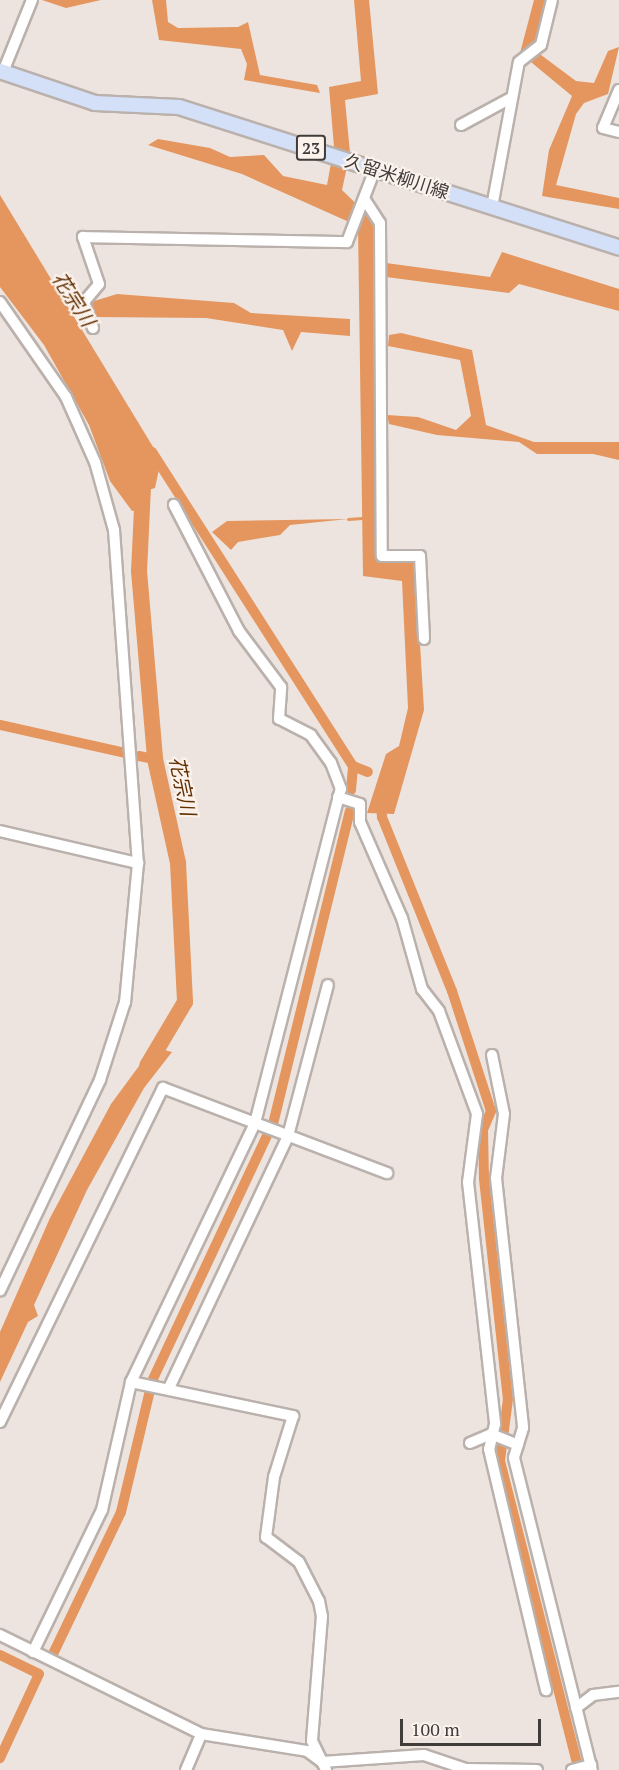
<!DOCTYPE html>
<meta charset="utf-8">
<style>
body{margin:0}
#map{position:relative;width:619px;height:1770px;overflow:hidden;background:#ede4df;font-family:"PT Serif","Noto Sans JP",serif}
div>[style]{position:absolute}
.water>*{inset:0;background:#e4965e}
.stream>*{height:3px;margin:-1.5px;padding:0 1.5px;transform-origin:1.5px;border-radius:1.5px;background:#e4965e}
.canal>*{height:10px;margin:-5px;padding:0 5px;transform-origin:5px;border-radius:5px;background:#e4965e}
.river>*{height:16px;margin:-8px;padding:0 8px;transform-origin:8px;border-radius:8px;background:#e4965e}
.roads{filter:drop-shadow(2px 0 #bab1ac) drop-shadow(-2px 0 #bab1ac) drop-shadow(0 2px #bab1ac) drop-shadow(0 -2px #bab1ac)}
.minor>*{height:10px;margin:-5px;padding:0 5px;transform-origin:5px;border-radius:5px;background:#fff}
.major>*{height:14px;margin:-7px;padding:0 7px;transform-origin:7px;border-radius:7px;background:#d4e0f8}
span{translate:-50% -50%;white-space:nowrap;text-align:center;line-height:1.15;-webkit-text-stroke:4.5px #fbf2ec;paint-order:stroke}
.shield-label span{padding:2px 4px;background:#fbf2ec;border:2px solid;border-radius:4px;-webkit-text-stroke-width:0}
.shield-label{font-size:16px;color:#3f3c3a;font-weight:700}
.street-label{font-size:18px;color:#3f3c3a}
.water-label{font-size:20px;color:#623002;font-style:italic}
.scale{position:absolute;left:400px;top:1719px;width:141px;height:27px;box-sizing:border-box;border:3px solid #3f3c3a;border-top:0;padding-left:8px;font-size:18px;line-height:21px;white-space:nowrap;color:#3f3c3a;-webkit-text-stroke:4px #fbf2ec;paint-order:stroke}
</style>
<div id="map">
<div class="water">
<div style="clip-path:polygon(42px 0,101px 0,66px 8px)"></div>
<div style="clip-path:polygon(152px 0,166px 0,168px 22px,178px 28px,238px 27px,248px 22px,260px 75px,317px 85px,320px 93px,244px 80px,247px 64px,241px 49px,159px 40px)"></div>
<div style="clip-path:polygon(354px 0,369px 0,378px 94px,345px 100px,350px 153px,342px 190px,375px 222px,377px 560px,415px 562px,424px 710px,394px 814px,367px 813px,386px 754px,399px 746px,408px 708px,402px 581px,363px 576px,358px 226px,242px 174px,148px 145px,158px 139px,210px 148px,230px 157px,264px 155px,283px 176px,327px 185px,334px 147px,329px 87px,361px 81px)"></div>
<div style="clip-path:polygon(534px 0,548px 0,533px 49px,576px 81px,594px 83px,608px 51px,619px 47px,608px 94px,584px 103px,576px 114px,556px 185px,619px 198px,619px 209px,542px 196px,549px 150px,572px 96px,520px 53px)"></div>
<div style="clip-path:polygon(0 195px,161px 460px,155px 488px,148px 490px,147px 509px,132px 511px,110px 481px,89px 425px,44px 345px,0 287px)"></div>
<div style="clip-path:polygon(502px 252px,619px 289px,619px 311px,519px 284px,509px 293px,386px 277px,386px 263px,490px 277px)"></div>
<div style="clip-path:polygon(117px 294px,234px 303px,251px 313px,350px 319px,350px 336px,301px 332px,292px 351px,283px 330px,206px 318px,94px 317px,91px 302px)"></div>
<div style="clip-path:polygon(401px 333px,472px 350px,486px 425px,534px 442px,619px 442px,619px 460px,593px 454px,537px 454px,519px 442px,437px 435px,389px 424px,387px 415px,418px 417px,456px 430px,471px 416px,460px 360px,388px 346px,389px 335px)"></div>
<div style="clip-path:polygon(348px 519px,290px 525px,280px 535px,238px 542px,231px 550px,212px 532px,227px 521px)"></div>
<div style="clip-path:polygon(153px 1047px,172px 1052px,144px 1088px,87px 1190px,34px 1305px,38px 1316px,28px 1322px,0 1382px,0 1332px,50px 1218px,111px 1104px)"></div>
</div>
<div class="stream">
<div style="left:348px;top:519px;width:14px;rotate:-4deg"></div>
</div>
<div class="canal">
<div style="left:152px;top:452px;width:373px;rotate:57.4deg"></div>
<div style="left:353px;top:766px;width:16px;rotate:22deg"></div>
<div style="left:0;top:725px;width:128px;rotate:12.6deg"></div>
<div style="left:139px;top:756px;width:16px;rotate:11deg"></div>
<div style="left:351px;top:790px;width:24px;rotate:-85deg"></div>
<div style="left:381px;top:800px;width:17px;rotate:87deg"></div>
<div style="left:382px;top:817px;width:188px;rotate:68.1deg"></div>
<div style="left:452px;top:991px;width:126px;rotate:72deg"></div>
<div style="left:491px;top:1111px;width:21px;rotate:113deg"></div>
<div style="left:483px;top:1130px;width:49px;rotate:88.8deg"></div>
<div style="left:484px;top:1179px;width:221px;rotate:83.8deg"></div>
<div style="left:508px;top:1399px;width:63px;rotate:97.4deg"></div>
<div style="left:500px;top:1461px;width:319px;rotate:75.7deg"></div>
<div style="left:273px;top:1124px;width:322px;rotate:-76.2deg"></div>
<div style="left:153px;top:1379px;width:271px;rotate:-64.9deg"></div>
<div style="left:53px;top:1654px;width:157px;rotate:-64.4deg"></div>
<div style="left:121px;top:1512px;width:125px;rotate:-76.6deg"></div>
<div style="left:0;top:1655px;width:43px;rotate:26deg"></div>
<div style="left:39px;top:1674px;width:93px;rotate:114.9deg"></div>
</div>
<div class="river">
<div style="left:143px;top:487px;width:84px;rotate:92.7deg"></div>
<div style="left:139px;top:571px;width:189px;rotate:85.1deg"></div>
<div style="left:155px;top:759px;width:107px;rotate:77.5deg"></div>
<div style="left:178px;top:863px;width:139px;rotate:87.1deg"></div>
<div style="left:185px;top:1002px;width:74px;rotate:120.7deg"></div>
</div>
<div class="roads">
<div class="minor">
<div style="left:3px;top:72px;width:78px;rotate:-68.1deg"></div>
<div style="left:619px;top:90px;width:41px;rotate:112.8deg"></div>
<div style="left:603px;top:128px;width:16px;rotate:14deg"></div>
<div style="left:461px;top:125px;width:57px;rotate:-28.4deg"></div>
<div style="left:365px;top:200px;width:27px;rotate:57deg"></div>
<div style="left:380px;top:223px;width:333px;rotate:89.7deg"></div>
<div style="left:382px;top:556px;width:38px"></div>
<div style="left:420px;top:556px;width:83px;rotate:87.2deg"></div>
<div style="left:492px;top:207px;width:147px;rotate:-79.5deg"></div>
<div style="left:519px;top:62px;width:28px;rotate:-38deg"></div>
<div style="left:541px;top:45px;width:46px;rotate:-76.3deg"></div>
<div style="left:0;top:302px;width:116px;rotate:55.2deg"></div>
<div style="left:66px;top:397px;width:71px;rotate:66deg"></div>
<div style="left:95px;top:462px;width:71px;rotate:74.4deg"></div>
<div style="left:114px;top:530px;width:334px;rotate:85.9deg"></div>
<div style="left:138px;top:863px;width:140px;rotate:95.3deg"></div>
<div style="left:125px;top:1002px;width:82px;rotate:107.8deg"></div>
<div style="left:100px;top:1080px;width:233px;rotate:115.4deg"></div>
<div style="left:93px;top:328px;width:28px;rotate:-109deg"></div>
<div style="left:84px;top:302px;width:23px;rotate:-50deg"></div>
<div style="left:99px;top:284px;width:50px;rotate:-108.8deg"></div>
<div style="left:83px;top:237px;width:264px;rotate:1.1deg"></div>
<div style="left:347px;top:242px;width:78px;rotate:-69deg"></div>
<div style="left:338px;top:797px;width:23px;rotate:18deg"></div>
<div style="left:360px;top:804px;width:18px;rotate:90deg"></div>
<div style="left:360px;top:822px;width:105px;rotate:66.4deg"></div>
<div style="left:402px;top:918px;width:74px;rotate:74.3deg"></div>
<div style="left:422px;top:989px;width:28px;rotate:52deg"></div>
<div style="left:439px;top:1011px;width:110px;rotate:69.7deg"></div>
<div style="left:477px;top:1114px;width:69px;rotate:97.5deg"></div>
<div style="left:468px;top:1182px;width:244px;rotate:83.6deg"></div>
<div style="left:495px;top:1424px;width:26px;rotate:103deg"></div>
<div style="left:489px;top:1449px;width:248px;rotate:76.7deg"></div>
<div style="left:0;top:831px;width:142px;rotate:13.1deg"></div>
<div style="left:492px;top:1055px;width:60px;rotate:78.5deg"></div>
<div style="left:504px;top:1114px;width:64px;rotate:97.1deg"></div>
<div style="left:496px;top:1178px;width:251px;rotate:83.8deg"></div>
<div style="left:523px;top:1428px;width:31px;rotate:107deg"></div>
<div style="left:514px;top:1458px;width:322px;rotate:76deg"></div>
<div style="left:131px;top:1382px;width:166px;rotate:11.9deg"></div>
<div style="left:293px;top:1416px;width:64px;rotate:107.3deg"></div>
<div style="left:274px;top:1477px;width:61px;rotate:97.6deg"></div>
<div style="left:266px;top:1537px;width:41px;rotate:37.1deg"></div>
<div style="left:299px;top:1562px;width:44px;rotate:62.9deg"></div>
<div style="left:319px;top:1601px;width:15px;rotate:79deg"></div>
<div style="left:322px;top:1616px;width:125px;rotate:94.6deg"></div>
<div style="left:312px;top:1741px;width:32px;rotate:64deg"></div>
<div style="left:169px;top:1388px;width:279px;rotate:-64.7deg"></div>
<div style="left:288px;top:1136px;width:156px;rotate:-75.2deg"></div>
<div style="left:0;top:1422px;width:372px;rotate:-64deg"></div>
<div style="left:163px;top:1088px;width:240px;rotate:20.8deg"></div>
<div style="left:470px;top:1443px;width:23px;rotate:-23deg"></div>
<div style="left:491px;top:1434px;width:29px;rotate:22deg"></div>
<div style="left:0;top:1635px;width:224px;rotate:26.2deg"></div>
<div style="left:201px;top:1734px;width:107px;rotate:9.1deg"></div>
<div style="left:307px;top:1751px;width:19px;rotate:36deg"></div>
<div style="left:322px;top:1762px;width:102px;rotate:-3.9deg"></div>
<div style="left:424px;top:1755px;width:44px;rotate:18.4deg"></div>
<div style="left:466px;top:1769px;width:71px;rotate:0.8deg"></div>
<div style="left:33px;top:1652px;width:158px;rotate:-64.1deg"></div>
<div style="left:102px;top:1510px;width:131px;rotate:-77.2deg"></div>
<div style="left:131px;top:1382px;width:287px;rotate:-64.4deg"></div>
<div style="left:255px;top:1123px;width:345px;rotate:-75.6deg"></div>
<div style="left:341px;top:789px;width:28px;rotate:-111deg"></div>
<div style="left:331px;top:763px;width:34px;rotate:-126deg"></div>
<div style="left:311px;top:735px;width:36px;rotate:-153deg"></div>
<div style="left:279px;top:719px;width:32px;rotate:-86deg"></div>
<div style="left:281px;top:687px;width:70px;rotate:-126.9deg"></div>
<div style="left:239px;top:631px;width:142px;rotate:-117.3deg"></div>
<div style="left:576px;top:1708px;width:21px;rotate:-37deg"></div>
<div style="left:593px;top:1695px;width:26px;rotate:-7deg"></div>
<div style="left:186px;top:1770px;width:39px;rotate:-67deg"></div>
<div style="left:572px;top:1770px;width:20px;rotate:-15deg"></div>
</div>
<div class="major">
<div style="left:0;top:71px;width:100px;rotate:18.6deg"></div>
<div style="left:95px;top:103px;width:84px;rotate:2.7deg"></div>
<div style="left:179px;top:107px;width:462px;rotate:17.7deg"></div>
</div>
</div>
<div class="shield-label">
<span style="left:311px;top:148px">23</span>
</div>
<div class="street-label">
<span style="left:397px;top:176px;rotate:18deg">久留米柳川線</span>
</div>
<div class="water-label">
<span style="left:74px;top:299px;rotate:57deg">花宗川</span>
<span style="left:183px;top:786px;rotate:78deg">花宗川</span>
</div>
<div class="scale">100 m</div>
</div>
